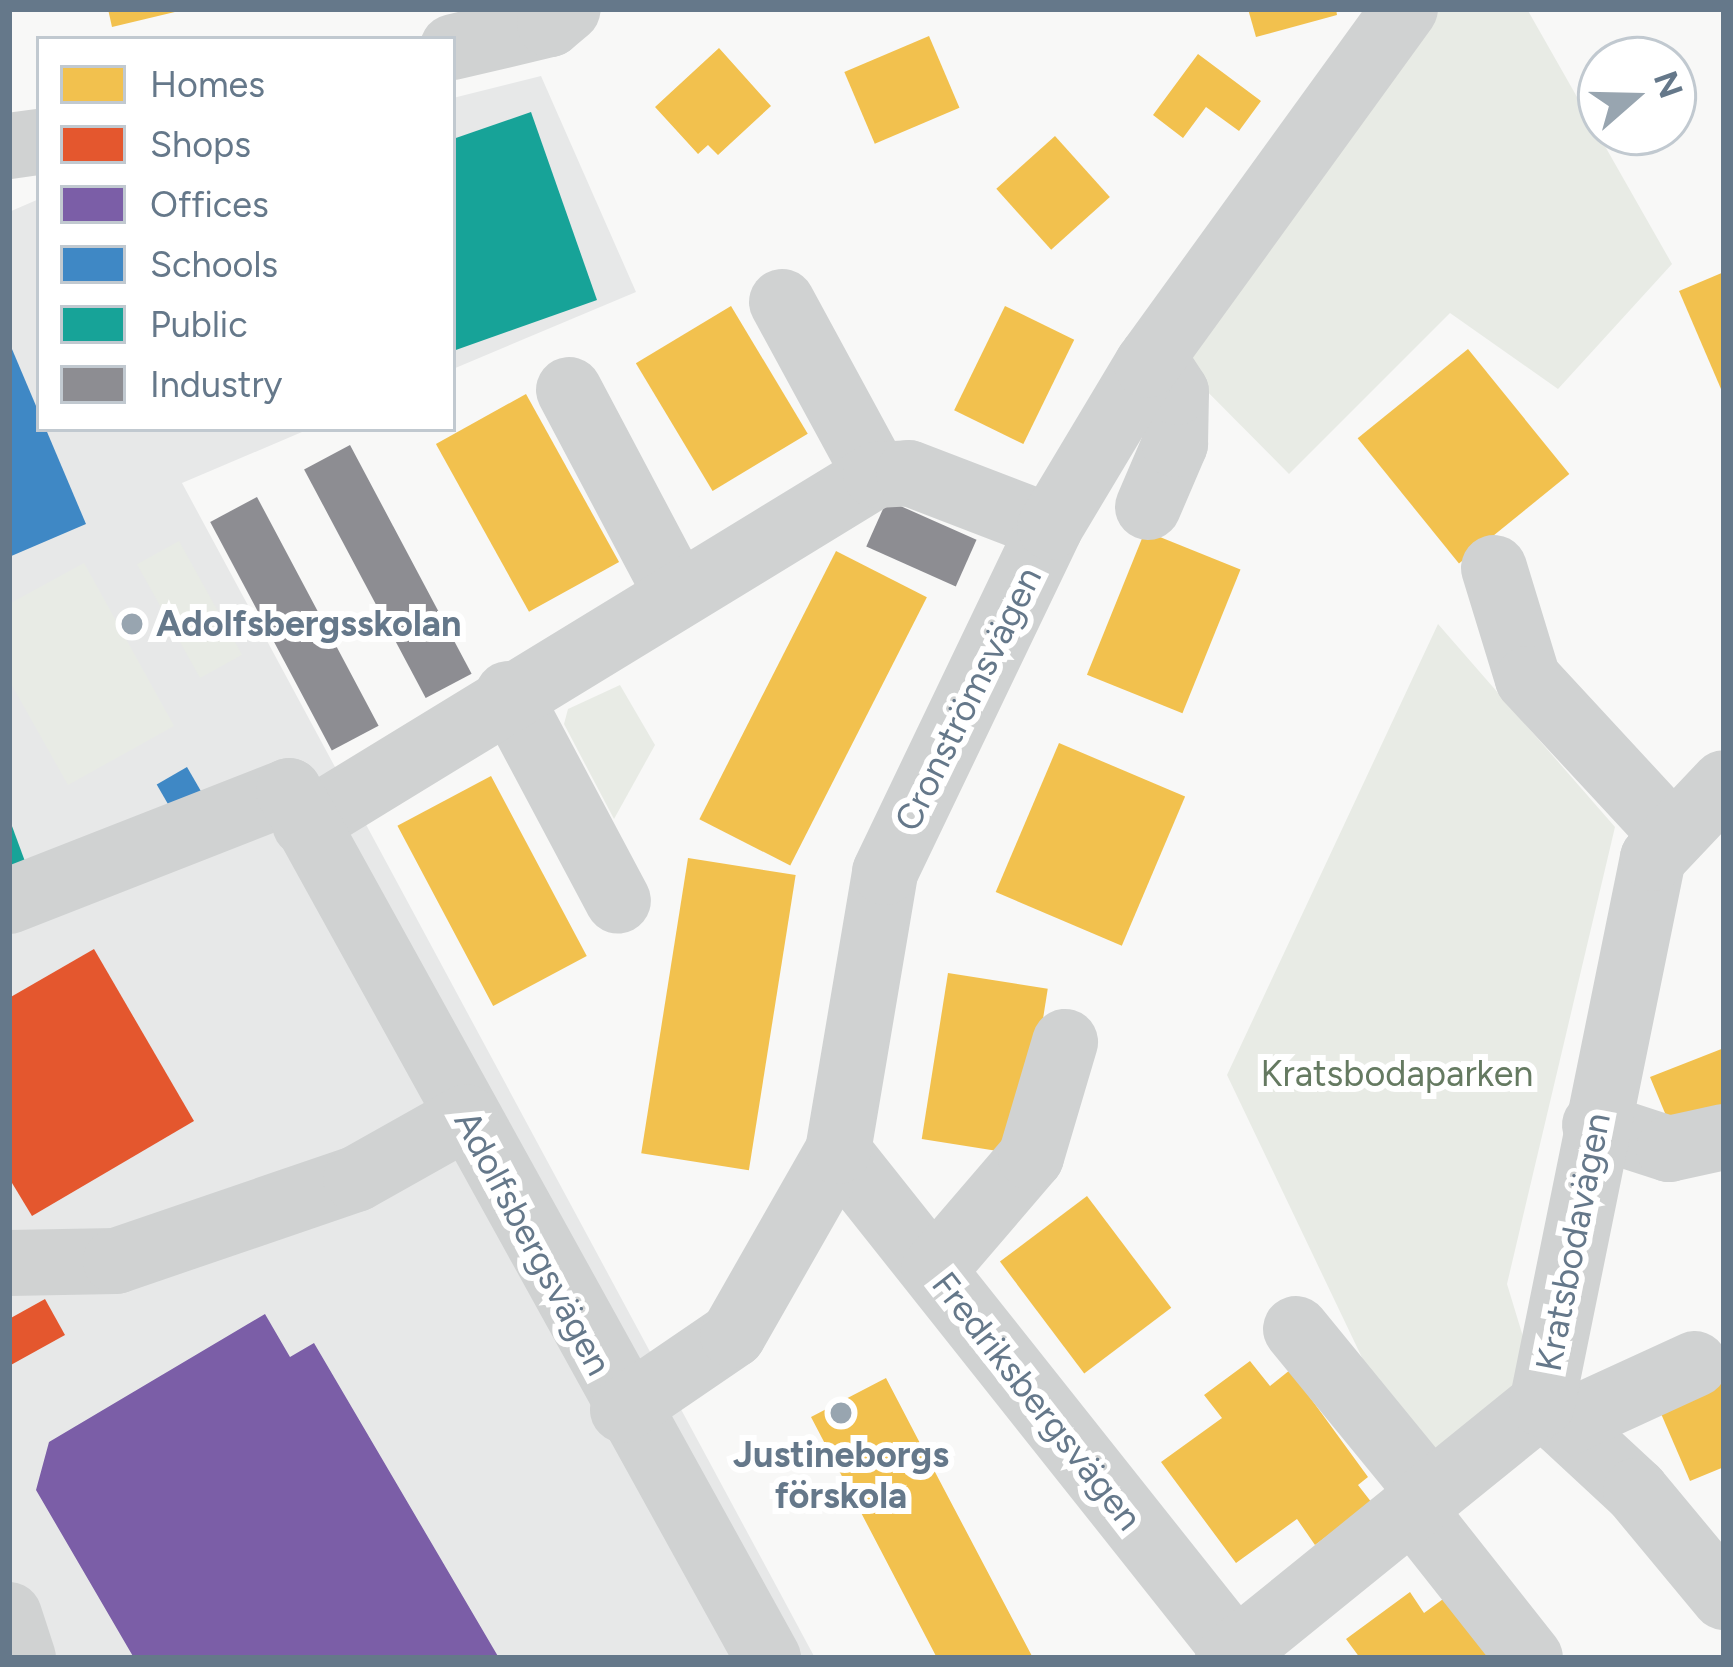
<!DOCTYPE html>
<meta charset="utf-8">
<style>
body{margin:0}
#map{position:relative;width:1733px;height:1667px;overflow:hidden;background:#f8f8f7;font-family:Figtree,sans-serif}
div>[style]{position:absolute}
.built>*{inset:0;background:#e7e8e8}
.green>*{inset:0;background:#e8ebe5;transform-origin:0 0}
.homes>*{inset:0;background:#f2c14e;transform-origin:0 0}
.shops>*{inset:0;background:#e4572e}
.offices>*{inset:0;background:#7b5ea7}
.schools>*{inset:0;background:#3f88c5;transform-origin:0 0}
.public>*{inset:0;background:#17a398}
.industry>*{inset:0;background:#8d8d92;transform-origin:0 0}
.minor>*{height:66px;margin:-33px;padding:0 33px;transform-origin:33px;border-radius:33px;background:#d0d2d2}
.dots>*{width:33px;height:33px;translate:-50% -50%;box-sizing:border-box;border:6px solid #fff;border-radius:50%}
span{translate:-50% -50%;white-space:nowrap;text-align:center;line-height:1.15;-webkit-text-stroke:12px #fff;paint-order:stroke}
.poi-label{font-size:36px;color:#65788a;font-weight:700}
.left{translate:0 -50%;text-align:left}
.street-label{font-size:36px;color:#65788a}
.park-label{font-size:36px;color:#657a61}
.frame{position:absolute;inset:0;border:12px solid #65788a;pointer-events:none}
.legend{position:absolute;left:36px;top:36px;width:420px;height:396px;box-sizing:border-box;background:#fff;border:3px solid #c1c9d0;margin:0;padding:15px 21px;list-style:none;font-size:36px;color:#65788a}
.legend li{display:flex;align-items:center;gap:24px;height:60px}
.legend b{width:60px;border:3px solid #c1c9d0}
.north{position:absolute;left:1577px;top:36px;width:120px;height:120px;box-sizing:border-box;background:#fff;border:3px solid #c1c9d0;border-radius:50%;rotate:70deg;font-size:33px;font-weight:700;line-height:48px;text-align:center;color:#65788a}
.north::after{content:'';display:block;margin:auto;width:42px;height:54px;background:#98a5b0;clip-path:polygon(50% 0,100% 100%,50% 72%,0 100%)}
</style>
<div id="map">
<div class="built">
<div style="clip-path:polygon(541px 76px,636px 292px,453px 369px,453px 98px)"></div>
<div style="clip-path:polygon(39px 199px,39px 429px,309px 429px,182px 483px,815px 1658px,9px 1658px,9px 212px)"></div>
</div>
<div class="green">
<div style="clip-path:polygon(1431px 9px,1527px 9px,1672px 264px,1558px 389px,1450px 313px,1289px 474px,1179px 363px)"></div>
<div style="left:179px;top:541px;width:130px;height:48px;rotate:61deg"></div>
<div style="clip-path:polygon(84px 563px,174px 726px,68px 785px,9px 680px,9px 604px)"></div>
<div style="clip-path:polygon(1438px 624px,1615px 827px,1507px 1284px,1538px 1386px,1419px 1477px,1227px 1075px)"></div>
<div style="clip-path:polygon(620px 685px,655px 745px,614px 819px,564px 724px,568px 709px)"></div>
</div>
<div class="homes">
<div style="clip-path:polygon(108px 9px,179px 9px,179px 11px,112px 27px)"></div>
<div style="clip-path:polygon(1248px 9px,1336px 9px,1337px 15px,1256px 37px)"></div>
<div style="left:929px;top:36px;width:78px;height:92px;rotate:67deg"></div>
<div style="clip-path:polygon(719px 48px,771px 106px,718px 155px,708px 145px,698px 154px,655px 107px)"></div>
<div style="clip-path:polygon(1198px 54px,1261px 101px,1239px 131px,1206px 107px,1183px 138px,1153px 115px)"></div>
<div style="left:1055px;top:136px;width:82px;height:79px;rotate:48deg"></div>
<div style="clip-path:polygon(1724px 272px,1724px 396px,1679px 291px)"></div>
<div style="left:731px;top:306px;width:149px;height:111px;rotate:59deg"></div>
<div style="left:1005px;top:306px;width:77px;height:116px;rotate:26deg"></div>
<div style="left:1468px;top:349px;width:161px;height:142px;rotate:51deg"></div>
<div style="left:526px;top:394px;width:192px;height:103px;rotate:61deg"></div>
<div style="left:1145px;top:531px;width:103px;height:155px;rotate:22deg"></div>
<div style="left:836px;top:551px;width:102px;height:301px;rotate:27deg"></div>
<div style="left:1059px;top:743px;width:137px;height:162px;rotate:23deg"></div>
<div style="left:491px;top:776px;width:204px;height:106px;rotate:62deg"></div>
<div style="left:688px;top:858px;width:109px;height:299px;rotate:9deg"></div>
<div style="left:948px;top:973px;width:101px;height:168px;rotate:9deg"></div>
<div style="clip-path:polygon(1724px 1048px,1724px 1123px,1677px 1142px,1650px 1077px)"></div>
<div style="left:1087px;top:1196px;width:140px;height:109px;rotate:53deg"></div>
<div style="clip-path:polygon(1250px 1361px,1270px 1386px,1290px 1370px,1368px 1477px,1358px 1485px,1372px 1503px,1315px 1545px,1297px 1519px,1236px 1563px,1161px 1462px,1222px 1418px,1204px 1395px)"></div>
<div style="clip-path:polygon(886px 1378px,935px 1472px,1033px 1658px,937px 1658px,811px 1417px)"></div>
<div style="clip-path:polygon(1724px 1381px,1724px 1467px,1690px 1481px,1659px 1409px)"></div>
<div style="clip-path:polygon(1410px 1592px,1424px 1613px,1450px 1594px,1497px 1658px,1360px 1658px,1346px 1639px)"></div>
</div>
<div class="shops">
<div style="clip-path:polygon(94px 949px,194px 1121px,32px 1216px,9px 1178px,9px 998px)"></div>
<div style="clip-path:polygon(45px 1299px,65px 1335px,9px 1366px,9px 1319px)"></div>
</div>
<div class="offices">
<div style="clip-path:polygon(265px 1314px,290px 1357px,314px 1343px,499px 1658px,134px 1658px,36px 1490px,49px 1442px)"></div>
</div>
<div class="schools">
<div style="clip-path:polygon(9px 342px,86px 524px,9px 557px)"></div>
<div style="left:187px;top:767px;width:43px;height:35px;rotate:60deg"></div>
</div>
<div class="public">
<div style="clip-path:polygon(531px 112px,597px 300px,453px 351px,453px 139px)"></div>
<div style="clip-path:polygon(9px 818px,30px 875px,9px 883px)"></div>
</div>
<div class="industry">
<div style="left:350px;top:445px;width:259px;height:52px;rotate:62deg"></div>
<div style="left:257px;top:497px;width:259px;height:53px;rotate:62deg"></div>
<div style="left:887px;top:500px;width:98px;height:51px;rotate:24deg"></div>
</div>
<div class="minor">
<div style="left:453px;top:47px;width:100px;rotate:-13.3deg"></div>
<div style="left:550px;top:24px;width:23px;rotate:-40deg"></div>
<div style="left:9px;top:146px;width:30px;rotate:-8deg"></div>
<div style="left:782px;top:302px;width:197px;rotate:61.5deg"></div>
<div style="left:569px;top:390px;width:231px;rotate:62.1deg"></div>
<div style="left:1148px;top:507px;width:69px;rotate:-66.8deg"></div>
<div style="left:1175px;top:444px;width:52px;rotate:-88.9deg"></div>
<div style="left:1176px;top:392px;width:42px;rotate:-123.3deg"></div>
<div style="left:1494px;top:568px;width:116px;rotate:73deg"></div>
<div style="left:1528px;top:679px;width:207px;rotate:47.2deg"></div>
<div style="left:508px;top:694px;width:234px;rotate:62deg"></div>
<div style="left:305px;top:824px;width:669px;rotate:-31.43deg"></div>
<div style="left:876px;top:475px;width:33px;rotate:-3deg"></div>
<div style="left:909px;top:473px;width:151px;rotate:21deg"></div>
<div style="left:9px;top:901px;width:301px;rotate:-21.4deg"></div>
<div style="left:289px;top:791px;width:991px;rotate:61.08deg"></div>
<div style="left:1595px;top:1125px;width:78px;rotate:18deg"></div>
<div style="left:1669px;top:1149px;width:56px;rotate:-12.3deg"></div>
<div style="left:838px;top:1151px;width:640px;rotate:51.54deg"></div>
<div style="left:9px;top:1263px;width:107px;rotate:-1.1deg"></div>
<div style="left:116px;top:1261px;width:254px;rotate:-18.9deg"></div>
<div style="left:356px;top:1179px;width:126px;rotate:-29.4deg"></div>
<div style="left:934px;top:1270px;width:149px;rotate:-49.4deg"></div>
<div style="left:1031px;top:1157px;width:120px;rotate:-73.5deg"></div>
<div style="left:1296px;top:1329px;width:213px;rotate:50.7deg"></div>
<div style="left:1542px;top:1404px;width:128px;rotate:42.8deg"></div>
<div style="left:1636px;top:1491px;width:138px;rotate:50.3deg"></div>
<div style="left:623px;top:1410px;width:133px;rotate:-34.3deg"></div>
<div style="left:733px;top:1335px;width:212px;rotate:-60.3deg"></div>
<div style="left:838px;top:1151px;width:283px;rotate:-80.4deg"></div>
<div style="left:885px;top:872px;width:382px;rotate:-64.4deg"></div>
<div style="left:1050px;top:527px;width:189px;rotate:-59.1deg"></div>
<div style="left:1147px;top:365px;width:440px;rotate:-54.1deg"></div>
<div style="left:1564px;top:1424px;width:144px;rotate:-24.6deg"></div>
<div style="left:1414px;top:1511px;width:187px;rotate:51.7deg"></div>
<div style="left:9px;top:1615px;width:45px;rotate:72deg"></div>
<div style="left:1228px;top:1658px;width:404px;rotate:-39deg"></div>
<div style="left:1542px;top:1404px;width:557px;rotate:-78.51deg"></div>
<div style="left:1653px;top:858px;width:103px;rotate:-46.6deg"></div>
</div>
<div class="dots">
<div style="left:132px;top:624px;background:#98a5b0"></div>
<div style="left:841px;top:1413px;background:#98a5b0"></div>
</div>
<div class="poi-label">
<span class="left" style="left:156px;top:624px">Adolfsbergsskolan</span>
<span style="left:841px;top:1475px">Justineborgs<br>förskola</span>
</div>
<div class="street-label">
<span style="left:968px;top:699px;rotate:-64deg">Cronströmsvägen</span>
<span style="left:1573px;top:1242px;rotate:-79deg">Kratsbodavägen</span>
<span style="left:533px;top:1243px;rotate:62deg">Adolfsbergsvägen</span>
<span style="left:1037px;top:1401px;rotate:52deg">Fredriksbergsvägen</span>
</div>
<div class="park-label">
<span style="left:1397px;top:1074px">Kratsbodaparken</span>
</div>
<div class="frame"></div>
<ul class="legend">
<li><b style="height:33px;background:#f2c14e"></b>Homes</li>
<li><b style="height:33px;background:#e4572e"></b>Shops</li>
<li><b style="height:33px;background:#7b5ea7"></b>Offices</li>
<li><b style="height:33px;background:#3f88c5"></b>Schools</li>
<li><b style="height:33px;background:#17a398"></b>Public</li>
<li><b style="height:33px;background:#8d8d92"></b>Industry</li>
</ul>
<div class="north">N</div>
</div>
